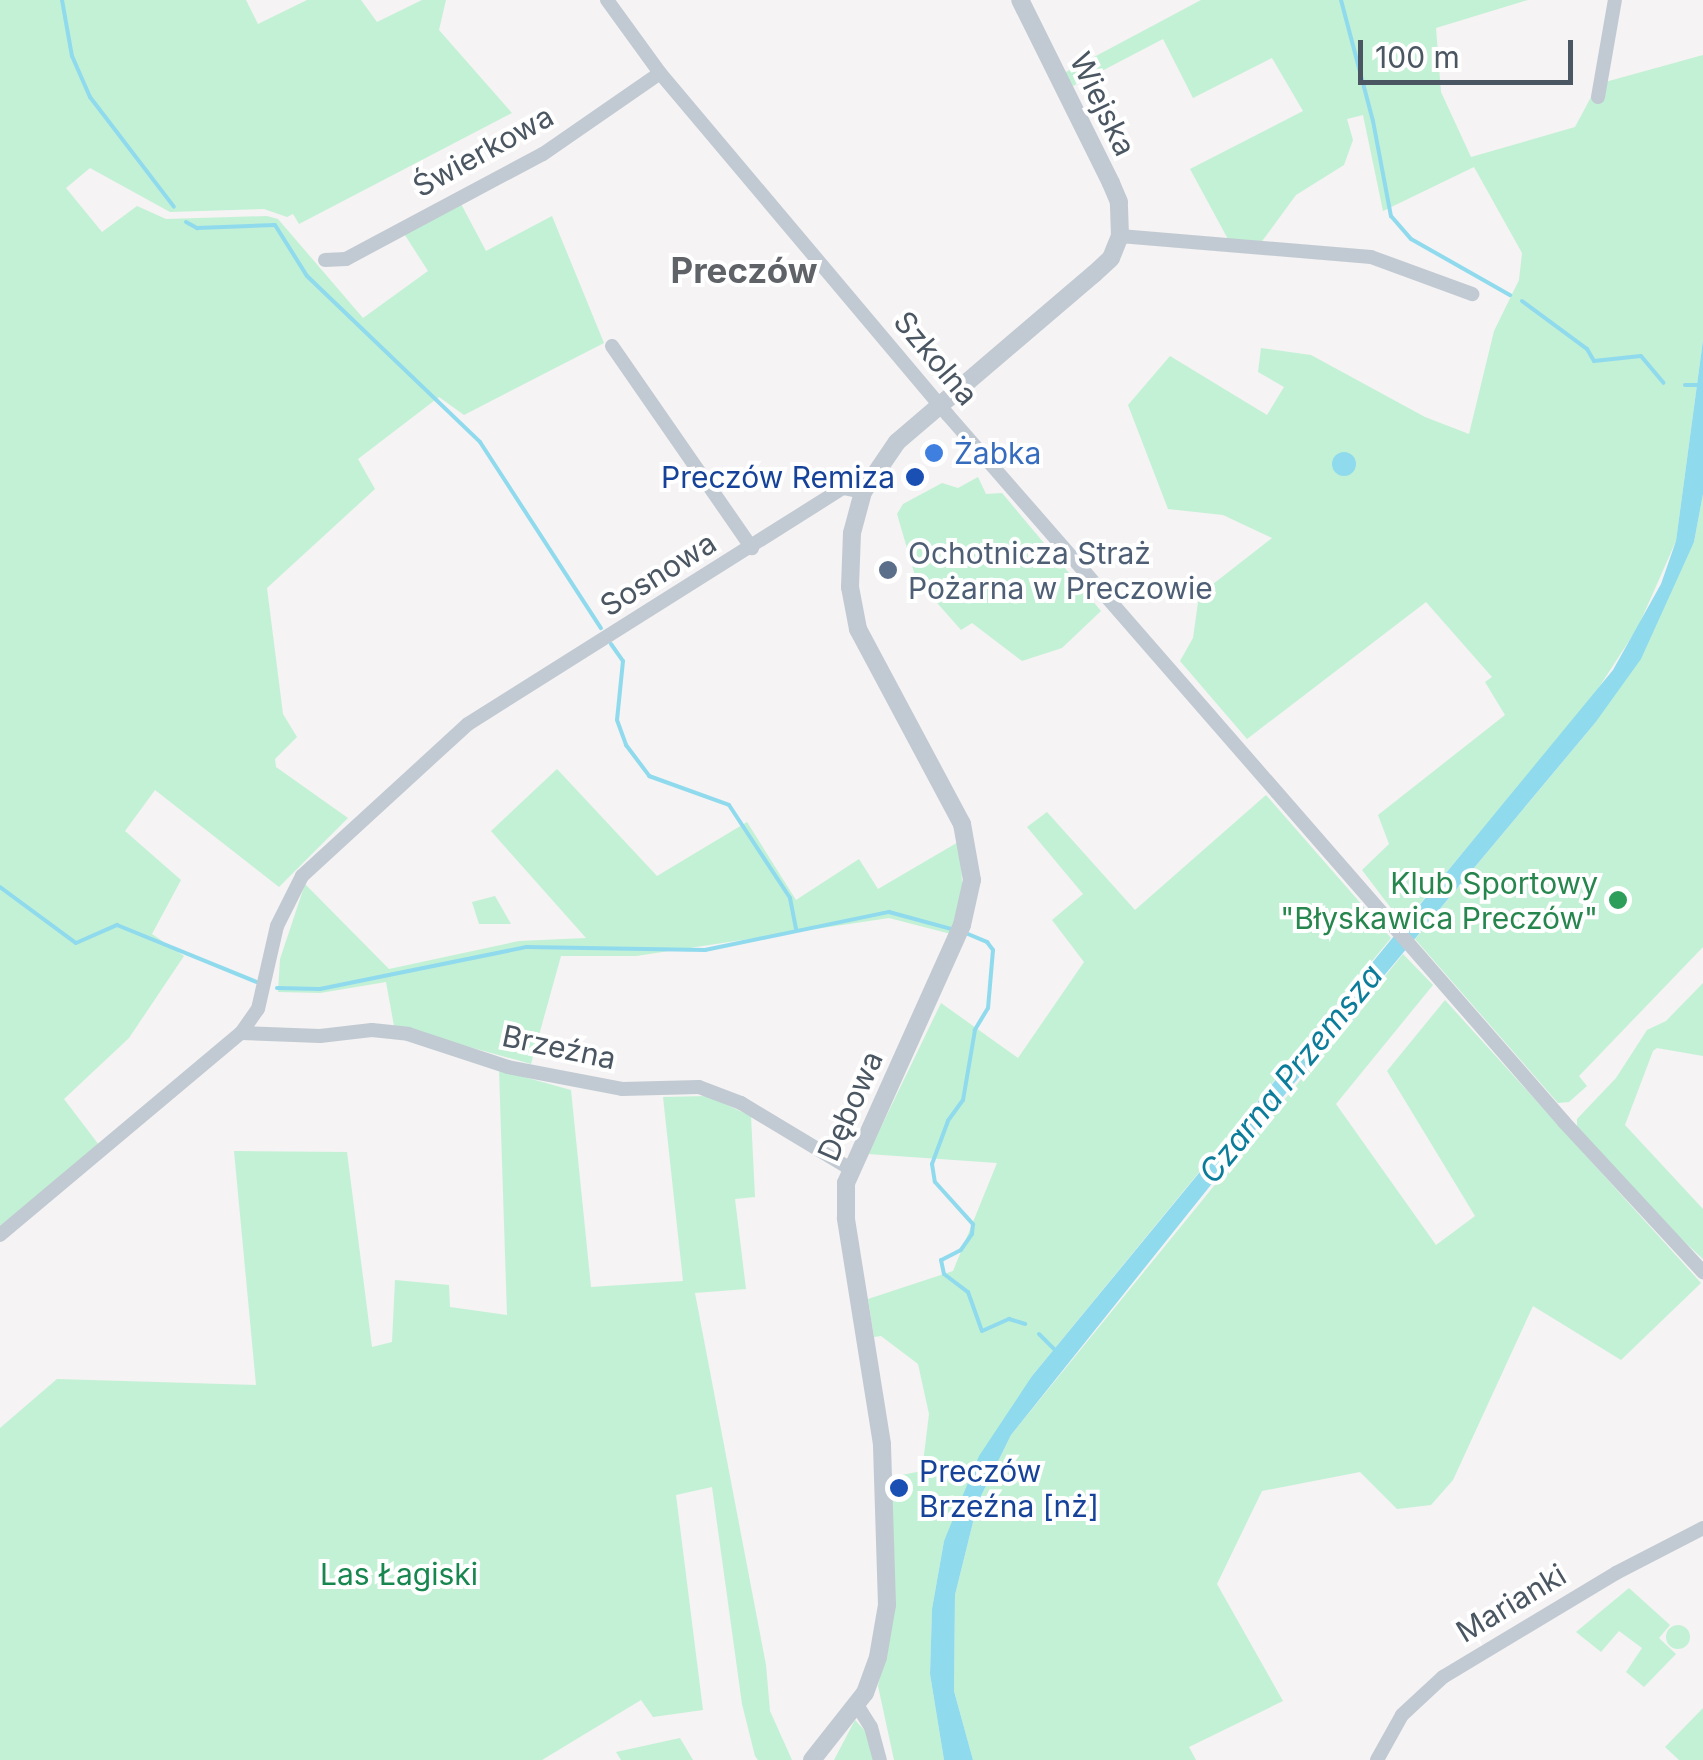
<!DOCTYPE html>
<meta charset="utf-8">
<style>
body{margin:0}
#map{position:relative;width:1703px;height:1760px;overflow:hidden;background:#f5f3f3;font-family:Inter,sans-serif}
div>[style]{position:absolute}
.green>*{inset:0;background:#c3f1d5}
.round{border-radius:50%}
.water>*{inset:0;background:#90daee}
.stream>*{height:4px;margin:-2px;padding:0 2px;transform-origin:2px;border-radius:2px;background:#90daee}
.minor>*{height:14px;margin:-7px;padding:0 7px;transform-origin:7px;border-radius:7px;background:#c1cad2}
.tertiary>*{height:18px;margin:-9px;padding:0 9px;transform-origin:9px;border-radius:9px;background:#c1cad2}
.dots>*{width:28px;height:28px;translate:-50% -50%;box-sizing:border-box;border:5px solid #fff;border-radius:50%}
span{translate:-50% -50%;white-space:nowrap;text-align:center;line-height:1.15;-webkit-text-stroke:8px #fff;paint-order:stroke}
.street-label{font-size:30px;color:#4a5661}
.shop-label{font-size:30px;color:#366cbe}
.left{translate:0 -50%;text-align:left}
.transit-label{font-size:30px;color:#164399}
.right{translate:-100% -50%;text-align:right}
.service-label{font-size:30px;color:#4e5e75}
.leisure-label{font-size:30px;color:#27864d}
.park-label{font-size:30px;color:#17864f}
.water-label{font-size:32px;color:#0c7c9b;font-style:italic}
.quarter-label{font-size:35px;color:#5f6368;font-weight:700}
.scale{position:absolute;left:1358px;top:40px;width:215px;height:45px;box-sizing:border-box;border:5px solid #4a5661;border-top:0;padding-left:12px;font-size:30px;line-height:35px;white-space:nowrap;color:#4a5661;-webkit-text-stroke:8px #fff;paint-order:stroke}
</style>
<div id="map">
<div class="green">
<div style="clip-path:polygon(0 0,246px 0,258px 24px,307px 0,361px 0,377px 22px,422px 0,446px 0,439px 30px,512px 113px,299px 224px,293px 214px,287px 217px,264px 209px,170px 212px,90px 168px,66px 188px,102px 232px,137px 206px,166px 219px,267px 216px,278px 219px,363px 318px,428px 271px,403px 232px,460px 202px,486px 251px,552px 216px,604px 343px,464px 415px,439px 397px,358px 459px,375px 489px,267px 588px,283px 714px,297px 737px,275px 759px,276px 767px,348px 818px,279px 887px,155px 790px,125px 831px,181px 880px,152px 934px,184px 956px,129px 1038px,64px 1099px,99px 1145px,0 1226px)"></div>
<div style="clip-path:polygon(1201px 0,1528px 0,1436px 28px,1441px 92px,1471px 157px,1575px 127px,1598px 84px,1703px 55px,1703px 340px,1676px 541px,1638px 627px,1592px 698px,1403px 924px,1362px 870px,1389px 844px,1378px 815px,1505px 715px,1485px 682px,1492px 677px,1426px 602px,1247px 739px,1180px 661px,1193px 638px,1199px 595px,1272px 538px,1223px 515px,1168px 509px,1128px 405px,1170px 356px,1267px 415px,1284px 387px,1258px 372px,1261px 348px,1311px 355px,1425px 417px,1469px 434px,1494px 331px,1519px 280px,1522px 253px,1474px 167px,1383px 211px,1363px 115px,1347px 119px,1353px 140px,1344px 165px,1296px 195px,1260px 244px,1229px 241px,1190px 169px,1303px 111px,1272px 58px,1193px 98px,1163px 39px,1073px 86px,1064px 73px)"></div>
<div style="clip-path:polygon(978px 477px,986px 494px,1002px 493px,1101px 611px,1062px 648px,1022px 661px,972px 623px,961px 630px,916px 579px,897px 514px,903px 504px,942px 483px,958px 488px)"></div>
<div style="clip-path:polygon(1703px 494px,1703px 947px,1579px 1076px,1587px 1086px,1569px 1102px,1558px 1103px,1415px 939px,1595px 723px,1694px 542px)"></div>
<div style="clip-path:polygon(557px 769px,657px 876px,747px 822px,796px 900px,859px 859px,878px 889px,960px 841px,963px 904px,951px 934px,889px 918px,636px 956px,561px 956px,531px 1064px,394px 1026px,386px 982px,320px 993px,278px 992px,280px 959px,305px 884px,389px 969px,519px 941px,586px 938px,491px 831px)"></div>
<div style="clip-path:polygon(1266px 795px,1391px 938px,1032px 1376px,944px 1541px,932px 1609px,930px 1674px,944px 1760px,894px 1760px,878px 1686px,895px 1609px,891px 1477px,922px 1471px,929px 1414px,918px 1364px,881px 1336px,874px 1337px,868px 1299px,953px 1271px,997px 1163px,868px 1154px,941px 1003px,1018px 1058px,1084px 962px,1052px 920px,1083px 894px,1027px 827px,1047px 812px,1135px 910px)"></div>
<div style="clip-path:polygon(495px 896px,511px 924px,479px 924px,472px 902px)"></div>
<div style="clip-path:polygon(1403px 954px,1433px 985px,1336px 1104px,1436px 1245px,1475px 1216px,1387px 1071px,1445px 1000px,1701px 1283px,1621px 1360px,1533px 1306px,1453px 1480px,1431px 1505px,1397px 1509px,1360px 1472px,1262px 1491px,1217px 1584px,1283px 1701px,1189px 1747px,1196px 1760px,973px 1760px,954px 1691px,955px 1595px,978px 1502px,1011px 1435px)"></div>
<div style="clip-path:polygon(1703px 983px,1703px 1056px,1657px 1048px,1653px 1051px,1625px 1125px,1703px 1209px,1703px 1259px,1664px 1223px,1577px 1127px,1577px 1119px,1616px 1078px,1647px 1030px,1666px 1021px)"></div>
<div style="clip-path:polygon(499px 1070px,571px 1090px,591px 1287px,683px 1281px,663px 1097px,707px 1096px,751px 1116px,755px 1197px,735px 1199px,746px 1289px,695px 1293px,766px 1665px,770px 1711px,792px 1760px,758px 1760px,755px 1756px,742px 1704px,712px 1487px,676px 1495px,703px 1710px,653px 1717px,641px 1700px,542px 1760px,0 1760px,0 1428px,57px 1379px,256px 1385px,234px 1151px,347px 1152px,372px 1347px,392px 1342px,395px 1280px,449px 1285px,450px 1307px,507px 1315px)"></div>
<div style="clip-path:polygon(1629px 1588px,1670px 1625px,1659px 1638px,1676px 1654px,1644px 1687px,1626px 1672px,1642px 1648px,1619px 1631px,1601px 1652px,1576px 1632px)"></div>
<div class="round" style="left:1666px;top:1625px;width:24px;height:24px"></div>
<div style="clip-path:polygon(1703px 1708px,1703px 1760px,1679px 1760px,1665px 1747px)"></div>
<div style="clip-path:polygon(855px 1720px,866px 1732px,877px 1760px,834px 1760px)"></div>
<div style="clip-path:polygon(680px 1738px,693px 1760px,621px 1760px,616px 1752px)"></div>
</div>
<div class="water">
<div style="clip-path:polygon(1703px 340px,1703px 494px,1694px 542px,1641px 659px,1595px 723px,1246px 1141px,1011px 1435px,978px 1502px,955px 1595px,954px 1691px,973px 1760px,944px 1760px,930px 1674px,932px 1609px,944px 1541px,979px 1456px,1032px 1376px,1613px 670px,1661px 584px,1676px 541px)"></div>
<div class="round" style="left:1332px;top:452px;width:24px;height:24px"></div>
</div>
<div class="stream">
<div style="left:62px;top:0;width:57px;rotate:79.9deg"></div>
<div style="left:72px;top:56px;width:45px;rotate:66.3deg"></div>
<div style="left:90px;top:97px;width:138px;rotate:52.6deg"></div>
<div style="left:1341px;top:0;width:125px;rotate:75.2deg"></div>
<div style="left:1373px;top:121px;width:97px;rotate:79.3deg"></div>
<div style="left:1391px;top:216px;width:30px;rotate:49deg"></div>
<div style="left:1411px;top:239px;width:114px;rotate:29.5deg"></div>
<div style="left:186px;top:222px;width:13px;rotate:29deg"></div>
<div style="left:197px;top:228px;width:78px;rotate:-2.2deg"></div>
<div style="left:275px;top:225px;width:60px;rotate:57.9deg"></div>
<div style="left:307px;top:276px;width:240px;rotate:43.8deg"></div>
<div style="left:480px;top:442px;width:222px;rotate:57deg"></div>
<div style="left:1522px;top:301px;width:81px;rotate:36.4deg"></div>
<div style="left:1587px;top:349px;width:14px;rotate:60deg"></div>
<div style="left:1594px;top:361px;width:47px;rotate:-6.1deg"></div>
<div style="left:1641px;top:356px;width:35px;rotate:50deg"></div>
<div style="left:1685px;top:385px;width:18px"></div>
<div style="left:611px;top:644px;width:21px;rotate:55deg"></div>
<div style="left:623px;top:661px;width:59px;rotate:95.8deg"></div>
<div style="left:617px;top:720px;width:27px;rotate:70deg"></div>
<div style="left:626px;top:745px;width:39px;rotate:53deg"></div>
<div style="left:649px;top:776px;width:85px;rotate:19.9deg"></div>
<div style="left:729px;top:805px;width:111px;rotate:56.7deg"></div>
<div style="left:790px;top:898px;width:33px;rotate:79deg"></div>
<div style="left:0;top:887px;width:94px;rotate:36.4deg"></div>
<div style="left:76px;top:943px;width:45px;rotate:-23.7deg"></div>
<div style="left:117px;top:925px;width:151px;rotate:22.2deg"></div>
<div style="left:968px;top:934px;width:21px;rotate:23deg"></div>
<div style="left:987px;top:942px;width:10px;rotate:53deg"></div>
<div style="left:993px;top:950px;width:58px;rotate:94.9deg"></div>
<div style="left:988px;top:1008px;width:26px;rotate:121deg"></div>
<div style="left:975px;top:1030px;width:71px;rotate:99.7deg"></div>
<div style="left:963px;top:1100px;width:26px;rotate:126deg"></div>
<div style="left:948px;top:1121px;width:46px;rotate:110.4deg"></div>
<div style="left:932px;top:1164px;width:18px;rotate:81deg"></div>
<div style="left:935px;top:1182px;width:57px;rotate:47.9deg"></div>
<div style="left:973px;top:1224px;width:10px;rotate:96deg"></div>
<div style="left:972px;top:1234px;width:19px;rotate:125deg"></div>
<div style="left:961px;top:1250px;width:22px;rotate:153deg"></div>
<div style="left:941px;top:1260px;width:14px;rotate:78deg"></div>
<div style="left:944px;top:1274px;width:30px;rotate:37deg"></div>
<div style="left:968px;top:1292px;width:41px;rotate:70.3deg"></div>
<div style="left:982px;top:1331px;width:30px;rotate:-24deg"></div>
<div style="left:1009px;top:1319px;width:17px;rotate:17deg"></div>
<div style="left:277px;top:988px;width:43px;rotate:1.3deg"></div>
<div style="left:320px;top:989px;width:210px;rotate:-11.5deg"></div>
<div style="left:526px;top:947px;width:179px;rotate:1deg"></div>
<div style="left:705px;top:950px;width:188px;rotate:-11.7deg"></div>
<div style="left:889px;top:912px;width:68px;rotate:15.3deg"></div>
<div style="left:1039px;top:1334px;width:25px;rotate:45deg"></div>
</div>
<div class="minor">
<div style="left:607px;top:0;width:90px;rotate:54deg"></div>
<div style="left:660px;top:73px;width:447px;rotate:49.9deg"></div>
<div style="left:948px;top:415px;width:938px;rotate:48.93deg"></div>
<div style="left:1564px;top:1122px;width:205px;rotate:47.2deg"></div>
<div style="left:1598px;top:97px;width:98px;rotate:-80.1deg"></div>
<div style="left:1120px;top:236px;width:252px;rotate:4.8deg"></div>
<div style="left:1371px;top:257px;width:108px;rotate:20.1deg"></div>
<div style="left:325px;top:260px;width:21px;rotate:-3deg"></div>
<div style="left:346px;top:259px;width:223px;rotate:-28.1deg"></div>
<div style="left:543px;top:154px;width:142px;rotate:-34.7deg"></div>
<div style="left:612px;top:346px;width:246px;rotate:55.3deg"></div>
<div style="left:241px;top:1033px;width:79px;rotate:2.2deg"></div>
<div style="left:320px;top:1036px;width:52px;rotate:-6.6deg"></div>
<div style="left:372px;top:1030px;width:36px;rotate:6deg"></div>
<div style="left:408px;top:1034px;width:105px;rotate:18.3deg"></div>
<div style="left:508px;top:1067px;width:116px;rotate:10.9deg"></div>
<div style="left:622px;top:1089px;width:77px;rotate:-1.5deg"></div>
<div style="left:699px;top:1087px;width:45px;rotate:20.9deg"></div>
<div style="left:741px;top:1103px;width:126px;rotate:31deg"></div>
<div style="left:0;top:1235px;width:314px;rotate:-40deg"></div>
<div style="left:241px;top:1033px;width:29px;rotate:-55deg"></div>
<div style="left:258px;top:1009px;width:85px;rotate:-77.1deg"></div>
<div style="left:277px;top:926px;width:56px;rotate:-63.4deg"></div>
<div style="left:302px;top:876px;width:225px;rotate:-42.5deg"></div>
<div style="left:468px;top:724px;width:443px;rotate:-32.2deg"></div>
<div style="left:843px;top:488px;width:20px;rotate:11deg"></div>
<div style="left:857px;top:1705px;width:26px;rotate:58deg"></div>
<div style="left:871px;top:1727px;width:34px;rotate:75deg"></div>
<div style="left:1377px;top:1760px;width:51px;rotate:-60.9deg"></div>
<div style="left:1402px;top:1715px;width:56px;rotate:-42.8deg"></div>
<div style="left:1443px;top:1677px;width:202px;rotate:-31deg"></div>
<div style="left:1616px;top:1573px;width:98px;rotate:-27.3deg"></div>
</div>
<div class="tertiary">
<div style="left:812px;top:1760px;width:85px;rotate:-51.7deg"></div>
<div style="left:865px;top:1693px;width:38px;rotate:-70deg"></div>
<div style="left:878px;top:1657px;width:53px;rotate:-80.2deg"></div>
<div style="left:887px;top:1605px;width:161px;rotate:-91.8deg"></div>
<div style="left:882px;top:1444px;width:229px;rotate:-99.1deg"></div>
<div style="left:846px;top:1218px;width:35px;rotate:-90deg"></div>
<div style="left:846px;top:1183px;width:283px;rotate:-65.8deg"></div>
<div style="left:962px;top:925px;width:46px;rotate:-77.5deg"></div>
<div style="left:972px;top:880px;width:57px;rotate:-100.1deg"></div>
<div style="left:962px;top:824px;width:221px;rotate:-118.1deg"></div>
<div style="left:858px;top:629px;width:43px;rotate:-100.8deg"></div>
<div style="left:850px;top:587px;width:54px;rotate:-87.9deg"></div>
<div style="left:852px;top:533px;width:42px;rotate:-75deg"></div>
<div style="left:863px;top:492px;width:60px;rotate:-55.8deg"></div>
<div style="left:897px;top:442px;width:259px;rotate:-40.5deg"></div>
<div style="left:1094px;top:274px;width:23px;rotate:-43deg"></div>
<div style="left:1111px;top:258px;width:24px;rotate:-68deg"></div>
<div style="left:1120px;top:236px;width:34px;rotate:-92deg"></div>
<div style="left:1119px;top:202px;width:21px;rotate:-113deg"></div>
<div style="left:1111px;top:183px;width:204px;rotate:-116.4deg"></div>
</div>
<div class="dots">
<div style="left:934px;top:453px;background:#3f7fe0"></div>
<div style="left:915px;top:477px;background:#1a4fb4"></div>
<div style="left:888px;top:570px;background:#5c6f8a"></div>
<div style="left:1618px;top:900px;background:#2e9e5b"></div>
<div style="left:899px;top:1488px;background:#1a4fb4"></div>
</div>
<div class="street-label">
<span style="left:1103px;top:104px;rotate:64deg">Wiejska</span>
<span style="left:483px;top:151px;rotate:-29deg">Świerkowa</span>
<span style="left:936px;top:358px;rotate:50deg">Szkolna</span>
<span style="left:658px;top:574px;rotate:-32deg">Sosnowa</span>
<span style="left:559px;top:1047px;rotate:12deg">Brzeźna</span>
<span style="left:850px;top:1106px;rotate:-66deg">Dębowa</span>
<span style="left:1511px;top:1603px;rotate:-31deg">Marianki</span>
</div>
<div class="shop-label">
<span class="left" style="left:954px;top:453px">Żabka</span>
</div>
<div class="transit-label">
<span class="right" style="left:895px;top:477px">Preczów Remiza</span>
<span class="left" style="left:919px;top:1488px">Preczów<br>Brzeźna [nż]</span>
</div>
<div class="service-label">
<span class="left" style="left:908px;top:570px">Ochotnicza Straż<br>Pożarna w Preczowie</span>
</div>
<div class="leisure-label">
<span class="right" style="left:1598px;top:900px">Klub Sportowy<br>"Błyskawica Preczów"</span>
</div>
<div class="park-label">
<span style="left:399px;top:1574px">Las Łagiski</span>
</div>
<div class="water-label">
<span style="left:1291px;top:1074px;rotate:-51deg">Czarna Przemsza</span>
</div>
<div class="quarter-label">
<span style="left:744px;top:270px">Preczów</span>
</div>
<div class="scale">100 m</div>
</div>
